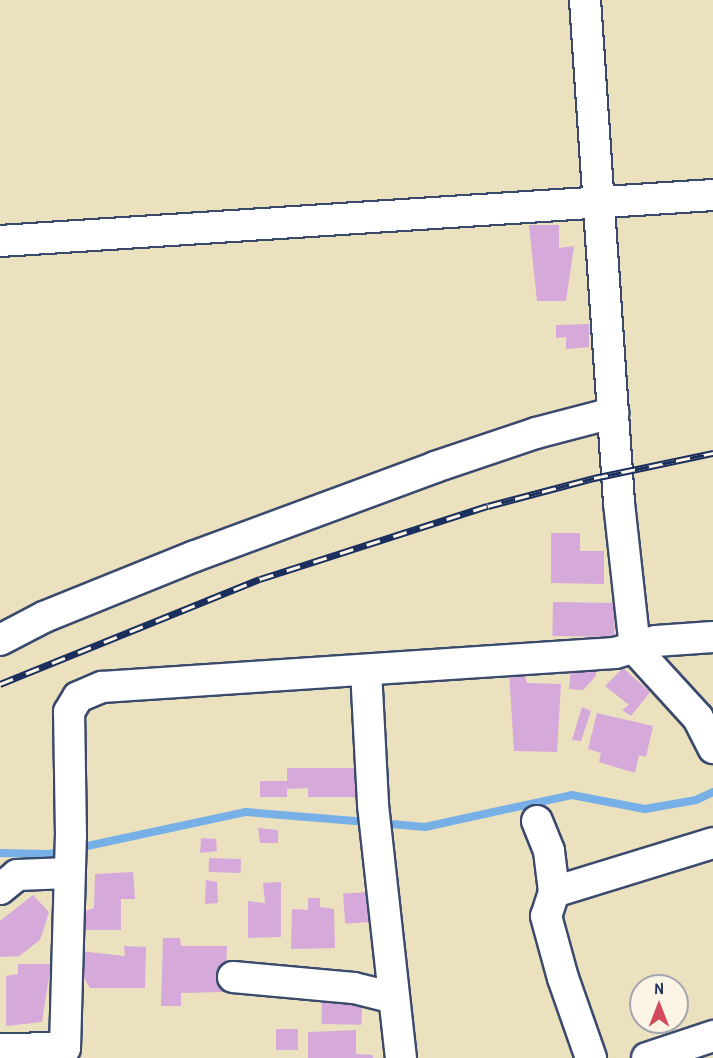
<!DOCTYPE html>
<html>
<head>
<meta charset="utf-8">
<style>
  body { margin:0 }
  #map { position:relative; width:713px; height:1058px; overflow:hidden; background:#ece1bf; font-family:"Patrick Hand",sans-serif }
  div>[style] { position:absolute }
  .stream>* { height:8px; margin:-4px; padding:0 4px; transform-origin:4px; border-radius:4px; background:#76b0e7 }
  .building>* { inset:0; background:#d6a9db; transform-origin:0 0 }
  .roads { filter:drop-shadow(2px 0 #3a4a6d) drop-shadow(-2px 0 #3a4a6d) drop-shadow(0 2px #3a4a6d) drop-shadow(0 -2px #3a4a6d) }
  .street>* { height:30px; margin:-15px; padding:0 15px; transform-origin:15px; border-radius:15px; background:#fff }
  .rail>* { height:7px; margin-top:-3.5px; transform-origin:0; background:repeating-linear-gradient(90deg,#fcf5e5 0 14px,#1b2f5e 0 28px); box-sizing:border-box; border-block:2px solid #1b2f5e }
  span { translate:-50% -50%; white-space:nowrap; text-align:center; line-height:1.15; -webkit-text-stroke:6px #fcf5e5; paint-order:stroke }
  .north { position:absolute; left:629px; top:974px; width:60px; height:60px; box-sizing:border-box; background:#fcf5e5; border:2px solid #a2a6af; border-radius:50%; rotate:0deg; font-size:16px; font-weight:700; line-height:24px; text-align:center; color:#1b2f5e }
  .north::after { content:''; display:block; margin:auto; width:21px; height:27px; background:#d1495b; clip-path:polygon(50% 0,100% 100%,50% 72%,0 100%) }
</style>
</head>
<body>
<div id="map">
  <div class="stream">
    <div style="left:380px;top:823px;width:45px;rotate:5.1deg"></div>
    <div style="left:425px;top:827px;width:150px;rotate:-12.3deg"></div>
    <div style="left:572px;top:795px;width:74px;rotate:10.9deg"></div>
    <div style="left:645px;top:809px;width:52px;rotate:-10deg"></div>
    <div style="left:696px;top:800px;width:19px;rotate:-25deg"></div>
    <div style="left:78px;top:848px;width:172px;rotate:-12.1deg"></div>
    <div style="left:246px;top:812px;width:122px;rotate:4.7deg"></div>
    <div style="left:0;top:853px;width:49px;rotate:1.2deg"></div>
    <div style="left:49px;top:854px;width:14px;rotate:-12deg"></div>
  </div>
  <div class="building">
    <div style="clip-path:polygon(529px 225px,559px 225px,559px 248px,574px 246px,566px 301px,537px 301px)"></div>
    <div style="clip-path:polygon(589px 324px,589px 347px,566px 349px,566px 337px,556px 338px,556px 325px)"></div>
    <div style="clip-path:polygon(551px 533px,580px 533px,580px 551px,604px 551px,604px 584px,551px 583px)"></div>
    <div style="left:553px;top:602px;width:62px;height:34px;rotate:1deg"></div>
    <div style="clip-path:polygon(571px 667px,596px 667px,596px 676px,583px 690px,569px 689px)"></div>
    <div style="clip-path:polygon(623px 668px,650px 692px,631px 716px,622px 710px,629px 705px,605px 686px)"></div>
    <div style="clip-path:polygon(523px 670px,527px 683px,561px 684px,557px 752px,514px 751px,509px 671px)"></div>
    <div style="clip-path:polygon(582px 707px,591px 711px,581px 741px,572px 740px)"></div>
    <div style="clip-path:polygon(597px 713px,653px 726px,646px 757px,639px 755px,635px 773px,599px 762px,601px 753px,588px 749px)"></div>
    <div style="clip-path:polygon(287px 768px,358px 768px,360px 797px,308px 797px,308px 788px,287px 789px,287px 797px,260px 797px,260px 781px,287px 781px)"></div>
    <div style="clip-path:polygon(258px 828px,278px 830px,278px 843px,260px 843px)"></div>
    <div style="clip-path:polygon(201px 838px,216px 839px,217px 851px,200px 853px)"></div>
    <div style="left:209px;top:858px;width:32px;height:14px;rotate:2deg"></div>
    <div style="clip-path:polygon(133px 872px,135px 899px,121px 899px,121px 930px,86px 930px,85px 911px,94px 908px,95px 874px)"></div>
    <div style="clip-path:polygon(206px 880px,217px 882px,218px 903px,205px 904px)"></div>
    <div style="clip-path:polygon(281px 882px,281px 937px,248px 938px,248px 901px,265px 903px,263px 883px)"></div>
    <div style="left:368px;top:892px;width:30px;height:25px;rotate:86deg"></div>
    <div style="clip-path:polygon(33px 895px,49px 912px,40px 940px,19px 956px,0 957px,0 921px)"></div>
    <div style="clip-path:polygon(308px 898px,320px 898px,320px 907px,334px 909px,335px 948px,291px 949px,292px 909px,308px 910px)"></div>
    <div style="clip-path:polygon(163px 938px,180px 938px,181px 946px,227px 946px,225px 992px,181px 993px,181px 1006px,161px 1006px)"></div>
    <div style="clip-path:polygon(124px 946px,146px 947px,145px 988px,90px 988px,79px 969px,79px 951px,125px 956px)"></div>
    <div style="clip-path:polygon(18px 964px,53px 964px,55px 973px,49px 977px,42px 1022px,6px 1026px,6px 976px,18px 974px)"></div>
    <div style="left:322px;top:997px;width:40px;height:27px;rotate:1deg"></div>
    <div style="left:276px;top:1029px;width:22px;height:21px"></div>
    <div style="clip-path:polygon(356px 1030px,356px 1054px,373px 1055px,373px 1058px,308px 1058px,308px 1032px)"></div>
  </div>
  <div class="roads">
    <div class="street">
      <div style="left:585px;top:0;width:504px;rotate:86.13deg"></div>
      <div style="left:619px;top:503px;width:147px;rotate:83.7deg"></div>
      <div style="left:635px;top:649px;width:93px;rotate:47.6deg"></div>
      <div style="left:698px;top:718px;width:34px;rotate:63deg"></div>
      <div style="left:0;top:241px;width:714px;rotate:-3.69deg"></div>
      <div style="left:0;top:640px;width:50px;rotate:-27.6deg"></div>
      <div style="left:44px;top:617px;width:163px;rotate:-22deg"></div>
      <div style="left:195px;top:556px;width:256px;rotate:-20.3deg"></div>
      <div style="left:435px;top:467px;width:107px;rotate:-18.6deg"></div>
      <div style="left:536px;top:433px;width:80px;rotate:-14.6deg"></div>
      <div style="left:366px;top:670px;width:135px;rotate:87deg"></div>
      <div style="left:373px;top:805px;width:255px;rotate:83.7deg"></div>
      <div style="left:537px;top:821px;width:32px;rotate:68deg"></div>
      <div style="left:549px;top:851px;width:41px;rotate:83deg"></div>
      <div style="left:554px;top:892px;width:25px;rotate:108deg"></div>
      <div style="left:546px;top:916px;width:64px;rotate:74.7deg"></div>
      <div style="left:563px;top:978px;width:85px;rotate:70.7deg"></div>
      <div style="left:0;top:889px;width:22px;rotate:-39deg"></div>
      <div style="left:17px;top:875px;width:52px;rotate:-2.2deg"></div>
      <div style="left:554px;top:892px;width:166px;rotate:-17.1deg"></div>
      <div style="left:233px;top:977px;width:121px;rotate:5.2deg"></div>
      <div style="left:354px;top:988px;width:41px;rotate:14deg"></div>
      <div style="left:0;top:1049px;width:65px;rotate:-0.9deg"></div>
      <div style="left:65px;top:1048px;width:212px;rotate:-88.4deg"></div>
      <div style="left:71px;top:836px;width:124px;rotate:-90.9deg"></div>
      <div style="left:69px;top:712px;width:17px;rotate:-59deg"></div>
      <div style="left:78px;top:697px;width:26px;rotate:-23deg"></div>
      <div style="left:102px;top:687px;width:514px;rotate:-3.79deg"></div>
      <div style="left:615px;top:653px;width:43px;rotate:-16.3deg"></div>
      <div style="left:656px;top:641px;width:57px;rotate:-4deg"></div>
      <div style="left:647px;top:1058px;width:70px;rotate:-18.4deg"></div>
    </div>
  </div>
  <div class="rail">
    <div style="left:0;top:684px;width:280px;rotate:-22deg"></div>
    <div style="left:260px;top:579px;width:239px;rotate:-17.8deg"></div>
    <div style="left:488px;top:506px;width:110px;rotate:-14.8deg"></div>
    <div style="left:594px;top:478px;width:122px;rotate:-11.9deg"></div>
  </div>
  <div class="north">N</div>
</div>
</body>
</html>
